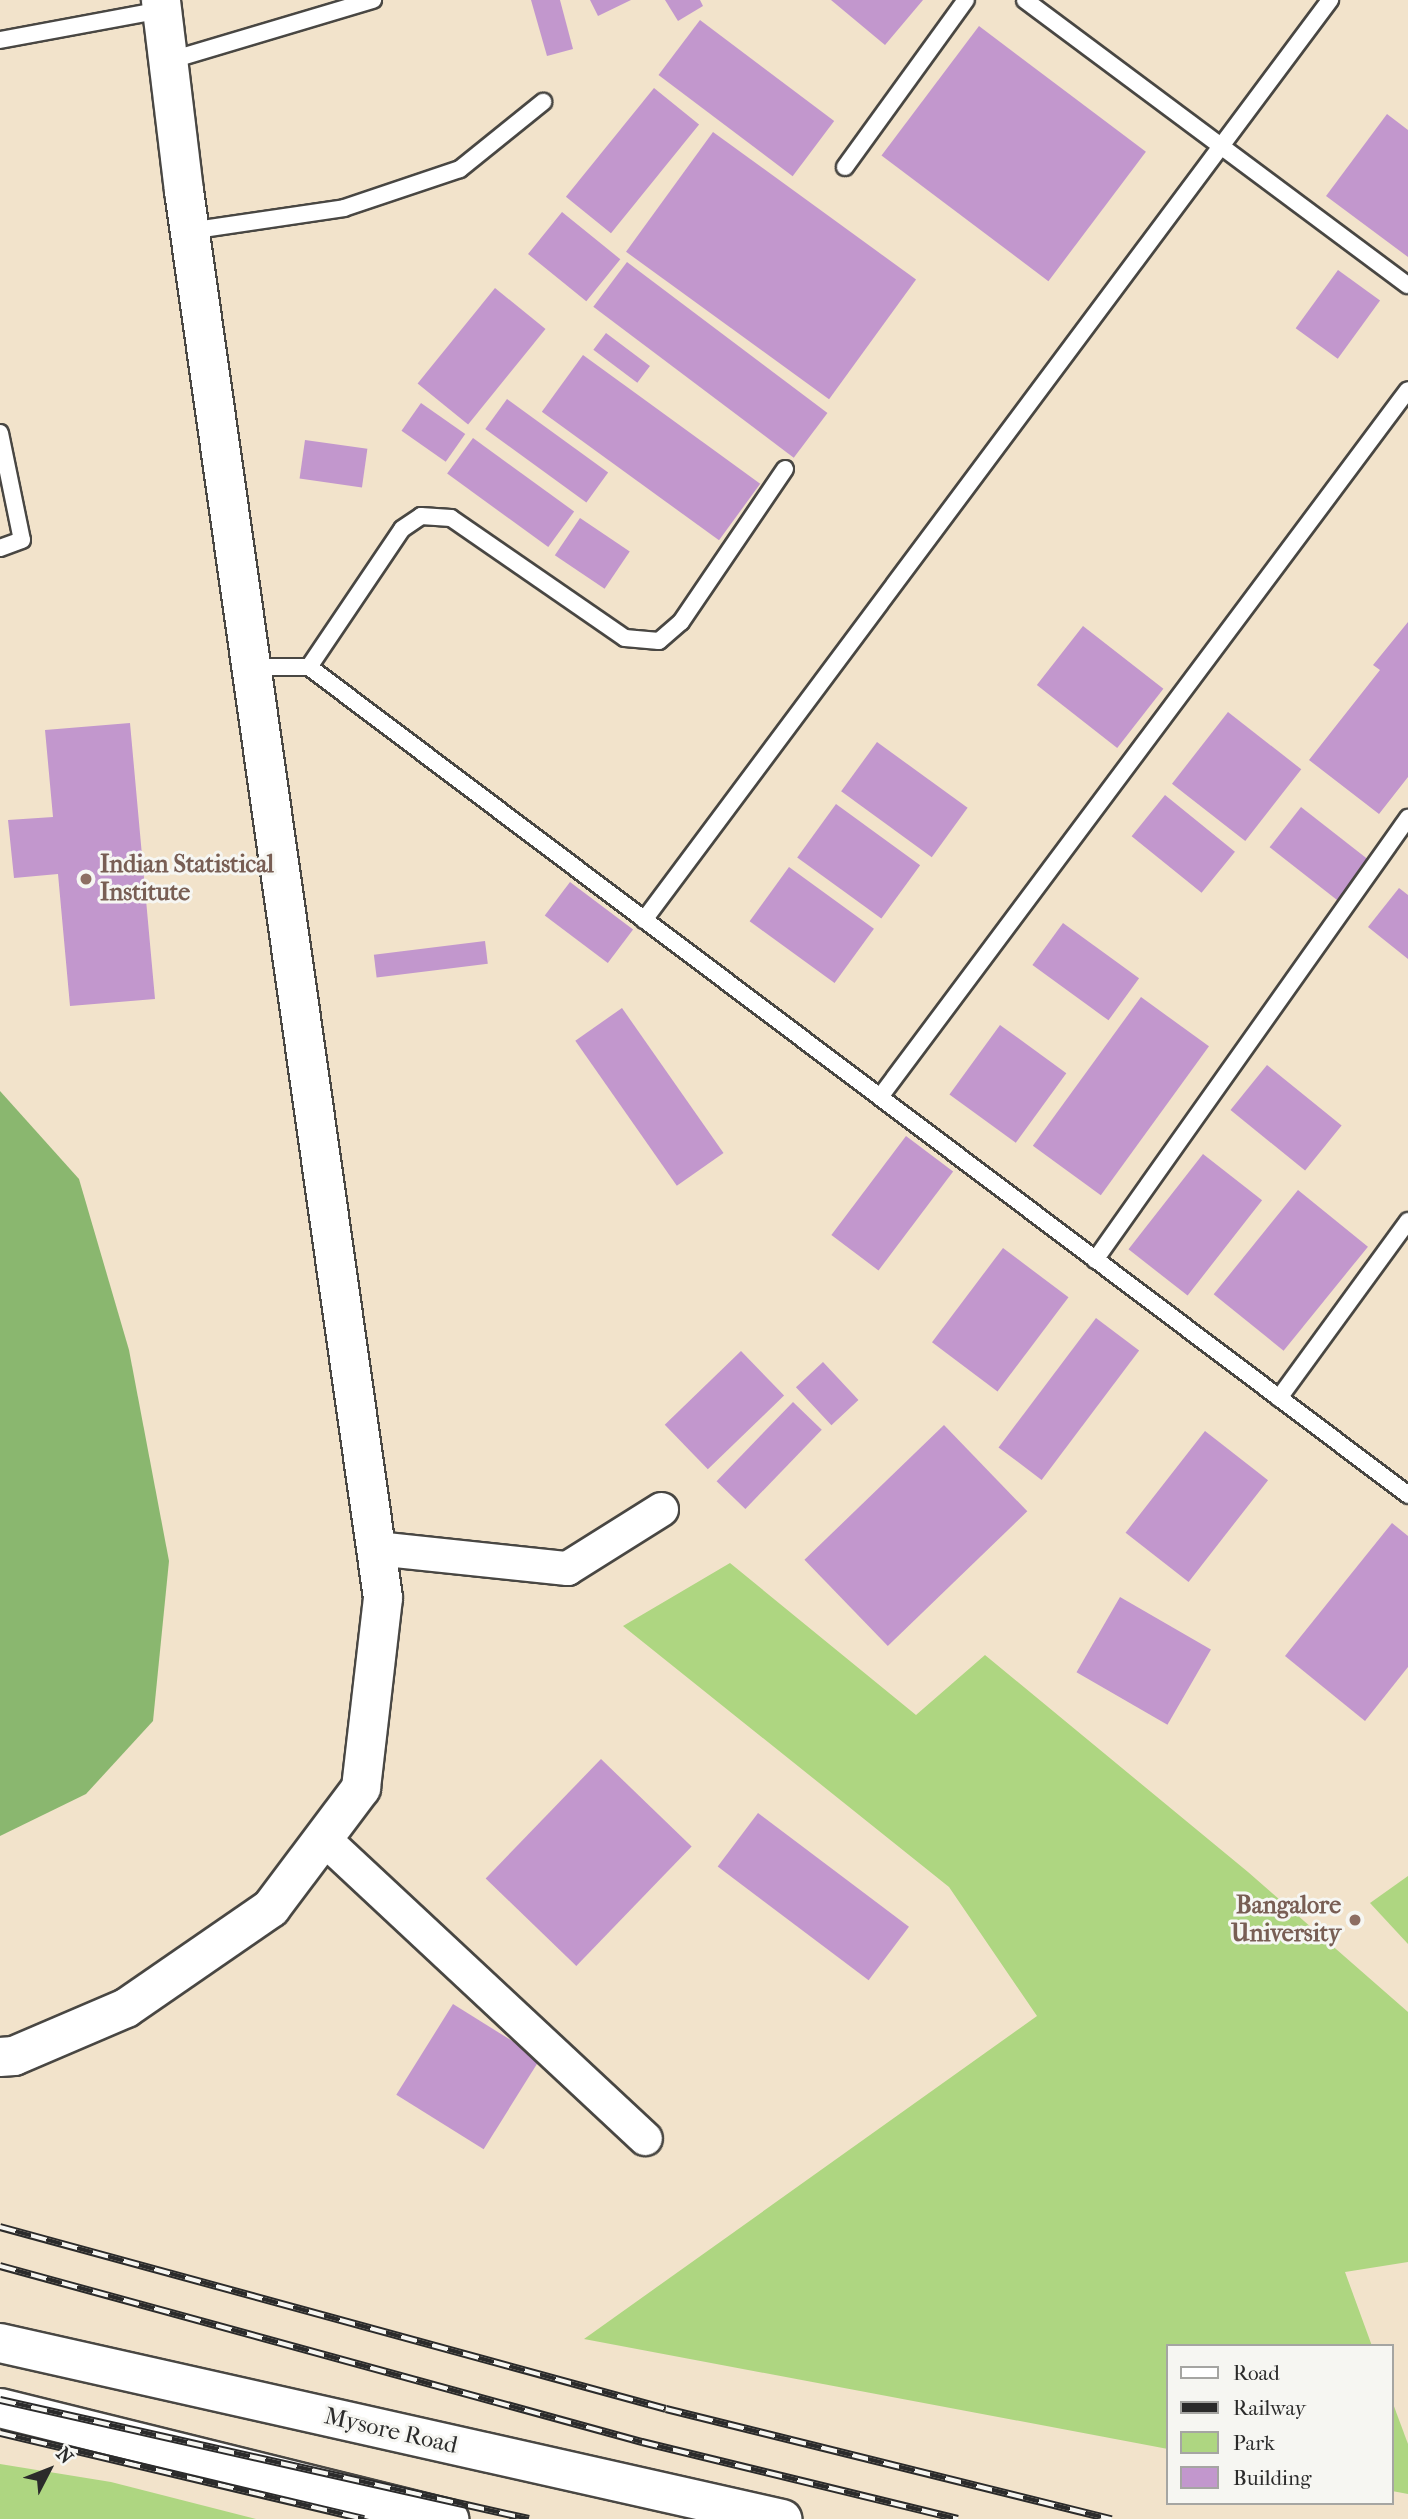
<!DOCTYPE html>
<html>
<head>
<meta charset="utf-8">
<style>
  body { margin:0 }
  #map { position:relative; width:1408px; height:2519px; overflow:hidden; background:#f2e3cb; font-family:"IM FELL French Canon",serif }
  div>[style] { position:absolute }
  .green>* { inset:0; background:#aed681 }
  .forest>* { inset:0; background:#8ab76f }
  .building>* { inset:0; background:#c297cd; transform-origin:0 0 }
  .roads { filter:drop-shadow(2px 0 #494743) drop-shadow(-2px 0 #494743) drop-shadow(0 2px #494743) drop-shadow(0 -2px #494743) }
  .lane>* { height:16px; margin:-8px; padding:0 8px; transform-origin:8px; border-radius:8px; background:#fff }
  .street>* { height:33px; margin:-16.5px; padding:0 16.5px; transform-origin:16.5px; border-radius:16.5px; background:#fff }
  .secondary>* { height:38px; margin:-19px; padding:0 19px; transform-origin:19px; border-radius:19px; background:#fff }
  .highway>* { height:38px; margin:-19px; padding:0 19px; transform-origin:19px; border-radius:19px; background:#fff }
  .rail>* { height:8px; margin-top:-4px; transform-origin:0; background:repeating-linear-gradient(90deg,#f6f6f2 0 16px,#2b2b2b 0 32px); box-sizing:border-box; border-block:2px solid #2b2b2b }
  .dots>* { width:19px; height:19px; translate:-50% -50%; box-sizing:border-box; border:4px solid #f6f6f2; border-radius:50% }
  span { translate:-50% -50%; white-space:nowrap; text-align:center; line-height:1.15; -webkit-text-stroke:6px #f6f6f2; paint-order:stroke }
  .education-label { font-size:24px; color:#785e54; font-weight:700 }
  .left { translate:0 -50%; text-align:left }
  .right { translate:-100% -50%; text-align:right }
  .street-label { font-size:24px; color:#2b2b2b }
  .legend { position:absolute; left:1166px; top:2344px; width:228px; height:161px; box-sizing:border-box; background:#f6f6f2; border:2px solid #a5a5a2; margin:0; padding:9px 12px; list-style:none; font-size:21px; color:#2b2b2b }
  .legend li { display:flex; align-items:center; gap:14px; height:35px }
  .legend b { width:35px; border:2px solid #a5a5a2 }
  .north { position:absolute; left:14px; top:2435px; width:70px; height:70px; -webkit-text-stroke:5px #f6f6f2; paint-order:stroke; rotate:48deg; font-size:19px; font-weight:700; line-height:28px; text-align:center; color:#2b2b2b }
  .north::after { content:''; display:block; margin:auto; width:24px; height:32px; background:#2b2b2b; clip-path:polygon(50% 0,100% 100%,50% 72%,0 100%) }
</style>
</head>
<body>
<div id="map">
  <div class="green">
    <div style="clip-path:polygon(730px 1563px,916px 1715px,985px 1655px,1248px 1872px,1408px 2012px,1408px 2262px,1345px 2272px,1372px 2346px,1168px 2346px,1168px 2449px,584px 2339px,1037px 2016px,949px 1887px,623px 1626px)"></div>
    <div style="clip-path:polygon(1408px 1876px,1408px 1944px,1370px 1903px)"></div>
    <div style="clip-path:polygon(1392px 2401px,1408px 2444px,1408px 2494px,1392px 2491px)"></div>
    <div style="clip-path:polygon(0 2464px,111px 2482px,256px 2519px,0 2519px)"></div>
  </div>
  <div class="forest">
    <div style="clip-path:polygon(0 1091px,79px 1179px,129px 1350px,169px 1561px,153px 1721px,86px 1794px,0 1836px)"></div>
  </div>
  <div class="building">
    <div style="clip-path:polygon(531px 0,560px 0,573px 49px,547px 56px)"></div>
    <div style="clip-path:polygon(590px 0,631px 0,598px 16px)"></div>
    <div style="clip-path:polygon(665px 0,700px 0,703px 6px,678px 21px)"></div>
    <div style="clip-path:polygon(831px 0,923px 0,885px 45px)"></div>
    <div style="left:700px;top:20px;width:168px;height:69px;rotate:37deg"></div>
    <div style="left:979px;top:26px;width:209px;height:162px;rotate:37deg"></div>
    <div style="left:654px;top:88px;width:58px;height:140px;rotate:39deg"></div>
    <div style="clip-path:polygon(1387px 114px,1408px 130px,1408px 257px,1326px 196px)"></div>
    <div style="left:713px;top:132px;width:251px;height:148px;rotate:36deg"></div>
    <div style="left:562px;top:212px;width:75px;height:54px;rotate:39deg"></div>
    <div style="left:627px;top:262px;width:251px;height:56px;rotate:37deg"></div>
    <div style="left:1338px;top:270px;width:52px;height:72px;rotate:36deg"></div>
    <div style="left:495px;top:288px;width:65px;height:123px;rotate:39deg"></div>
    <div style="left:606px;top:333px;width:55px;height:21px;rotate:37deg"></div>
    <div style="left:583px;top:355px;width:219px;height:70px;rotate:36deg"></div>
    <div style="left:507px;top:399px;width:125px;height:37px;rotate:36deg"></div>
    <div style="left:421px;top:403px;width:54px;height:34px;rotate:35deg"></div>
    <div style="left:473px;top:438px;width:125px;height:44px;rotate:36deg"></div>
    <div style="left:305px;top:440px;width:63px;height:39px;rotate:8deg"></div>
    <div style="left:580px;top:518px;width:60px;height:45px;rotate:34deg"></div>
    <div style="clip-path:polygon(1408px 622px,1408px 777px,1379px 814px,1309px 760px,1380px 670px,1373px 665px)"></div>
    <div style="left:1083px;top:626px;width:102px;height:75px;rotate:38deg"></div>
    <div style="left:1228px;top:712px;width:93px;height:91px;rotate:38deg"></div>
    <div style="clip-path:polygon(130px 723px,155px 999px,70px 1006px,58px 874px,14px 878px,8px 820px,53px 817px,45px 730px)"></div>
    <div style="left:877px;top:742px;width:112px;height:61px;rotate:36deg"></div>
    <div style="left:1165px;top:795px;width:90px;height:53px;rotate:39deg"></div>
    <div style="left:836px;top:804px;width:104px;height:66px;rotate:36deg"></div>
    <div style="left:1301px;top:807px;width:86px;height:51px;rotate:38deg"></div>
    <div style="left:789px;top:867px;width:105px;height:67px;rotate:36deg"></div>
    <div style="left:570px;top:882px;width:79px;height:42px;rotate:37deg"></div>
    <div style="clip-path:polygon(1399px 888px,1408px 895px,1408px 959px,1368px 927px)"></div>
    <div style="left:1063px;top:923px;width:94px;height:52px;rotate:36deg"></div>
    <div style="left:485px;top:941px;width:23px;height:112px;rotate:83deg"></div>
    <div style="left:1141px;top:997px;width:84px;height:184px;rotate:36deg"></div>
    <div style="left:622px;top:1008px;width:177px;height:57px;rotate:55deg"></div>
    <div style="left:1000px;top:1025px;width:82px;height:86px;rotate:36deg"></div>
    <div style="left:1267px;top:1065px;width:96px;height:58px;rotate:39deg"></div>
    <div style="left:906px;top:1136px;width:59px;height:124px;rotate:37deg"></div>
    <div style="left:1203px;top:1154px;width:75px;height:121px;rotate:38deg"></div>
    <div style="left:1298px;top:1190px;width:90px;height:134px;rotate:39deg"></div>
    <div style="left:1003px;top:1248px;width:82px;height:118px;rotate:37deg"></div>
    <div style="left:1096px;top:1318px;width:54px;height:162px;rotate:37deg"></div>
    <div style="left:741px;top:1351px;width:62px;height:106px;rotate:46deg"></div>
    <div style="left:823px;top:1362px;width:52px;height:37px;rotate:47deg"></div>
    <div style="left:793px;top:1402px;width:40px;height:110px;rotate:44deg"></div>
    <div style="left:944px;top:1425px;width:120px;height:194px;rotate:46deg"></div>
    <div style="left:1205px;top:1431px;width:80px;height:129px;rotate:38deg"></div>
    <div style="clip-path:polygon(1392px 1523px,1408px 1536px,1408px 1667px,1365px 1721px,1285px 1656px)"></div>
    <div style="left:1120px;top:1597px;width:105px;height:87px;rotate:30deg"></div>
    <div style="left:601px;top:1759px;width:126px;height:166px;rotate:44deg"></div>
    <div style="left:758px;top:1813px;width:189px;height:67px;rotate:37deg"></div>
    <div style="left:453px;top:2004px;width:103px;height:107px;rotate:32deg"></div>
  </div>
  <div class="roads">
    <div class="lane">
      <div style="left:1025px;top:0;width:477px;rotate:36.7deg"></div>
      <div style="left:0;top:40px;width:165px;rotate:-10.5deg"></div>
      <div style="left:168px;top:61px;width:214px;rotate:-16.6deg"></div>
      <div style="left:845px;top:167px;width:206px;rotate:-54.1deg"></div>
      <div style="left:189px;top:231px;width:157px;rotate:-8.4deg"></div>
      <div style="left:344px;top:208px;width:122px;rotate:-18.6deg"></div>
      <div style="left:460px;top:169px;width:107px;rotate:-38.9deg"></div>
      <div style="left:0;top:433px;width:109px;rotate:78.4deg"></div>
      <div style="left:22px;top:540px;width:23px;rotate:160deg"></div>
      <div style="left:251px;top:667px;width:58px"></div>
      <div style="left:309px;top:667px;width:1376px;rotate:36.99deg"></div>
      <div style="left:309px;top:667px;width:166px;rotate:-56deg"></div>
      <div style="left:402px;top:529px;width:23px;rotate:-34deg"></div>
      <div style="left:421px;top:516px;width:30px;rotate:4deg"></div>
      <div style="left:451px;top:518px;width:211px;rotate:34.6deg"></div>
      <div style="left:625px;top:638px;width:34px;rotate:5deg"></div>
      <div style="left:659px;top:641px;width:29px;rotate:-41deg"></div>
      <div style="left:681px;top:622px;width:185px;rotate:-55.8deg"></div>
      <div style="left:644px;top:920px;width:1148px;rotate:-53.29deg"></div>
      <div style="left:880px;top:1097px;width:882px;rotate:-53.25deg"></div>
      <div style="left:1095px;top:1260px;width:542px;rotate:-54.7deg"></div>
      <div style="left:1279px;top:1398px;width:219px;rotate:-53.9deg"></div>
    </div>
    <div class="street">
      <div style="left:376px;top:1548px;width:192px;rotate:6deg"></div>
      <div style="left:567px;top:1568px;width:111px;rotate:-32.1deg"></div>
      <div style="left:323px;top:1838px;width:440px;rotate:43deg"></div>
    </div>
    <div class="secondary">
      <div style="left:0;top:2057px;width:14px;rotate:-4deg"></div>
      <div style="left:14px;top:2056px;width:122px;rotate:-23.2deg"></div>
      <div style="left:126px;top:2008px;width:176px;rotate:-34.6deg"></div>
      <div style="left:271px;top:1908px;width:150px;rotate:-53.1deg"></div>
      <div style="left:361px;top:1788px;width:191px;rotate:-83.4deg"></div>
      <div style="left:383px;top:1598px;width:1421px;rotate:-98.05deg"></div>
      <div style="left:184px;top:191px;width:192px;rotate:-96.9deg"></div>
    </div>
    <div class="highway">
      <div style="left:0;top:2343px;width:802px;rotate:12.68deg"></div>
      <div style="left:0;top:2408px;width:463px;rotate:13.9deg"></div>
    </div>
  </div>
  <div class="rail">
    <div style="left:0;top:2227px;width:690px;rotate:15.28deg"></div>
    <div style="left:666px;top:2409px;width:459px;rotate:13.9deg"></div>
    <div style="left:0;top:2266px;width:666px;rotate:15.33deg"></div>
    <div style="left:642px;top:2442px;width:325px;rotate:13.7deg"></div>
    <div style="left:0;top:2400px;width:542px;rotate:12.68deg"></div>
    <div style="left:0;top:2433px;width:374px;rotate:13.3deg"></div>
  </div>
  <div class="dots">
    <div style="left:86px;top:879px;background:#8d6e63"></div>
    <div style="left:1355px;top:1920px;background:#8d6e63"></div>
  </div>
  <div class="education-label">
    <span class="left" style="left:100px;top:879px">Indian Statistical<br>Institute</span>
    <span class="right" style="left:1341px;top:1920px">Bangalore<br>University</span>
  </div>
  <div class="street-label">
    <span style="left:391px;top:2431px;rotate:13deg">Mysore Road</span>
  </div>
  <ul class="legend">
  <li><b style="height:9px;background:#fff"></b>Road</li>
  <li><b style="height:9px;background:#2b2b2b"></b>Railway</li>
  <li><b style="height:19px;background:#aed681"></b>Park</li>
  <li><b style="height:19px;background:#c297cd"></b>Building</li>
  </ul>
  <div class="north">N</div>
</div>
</body>
</html>
